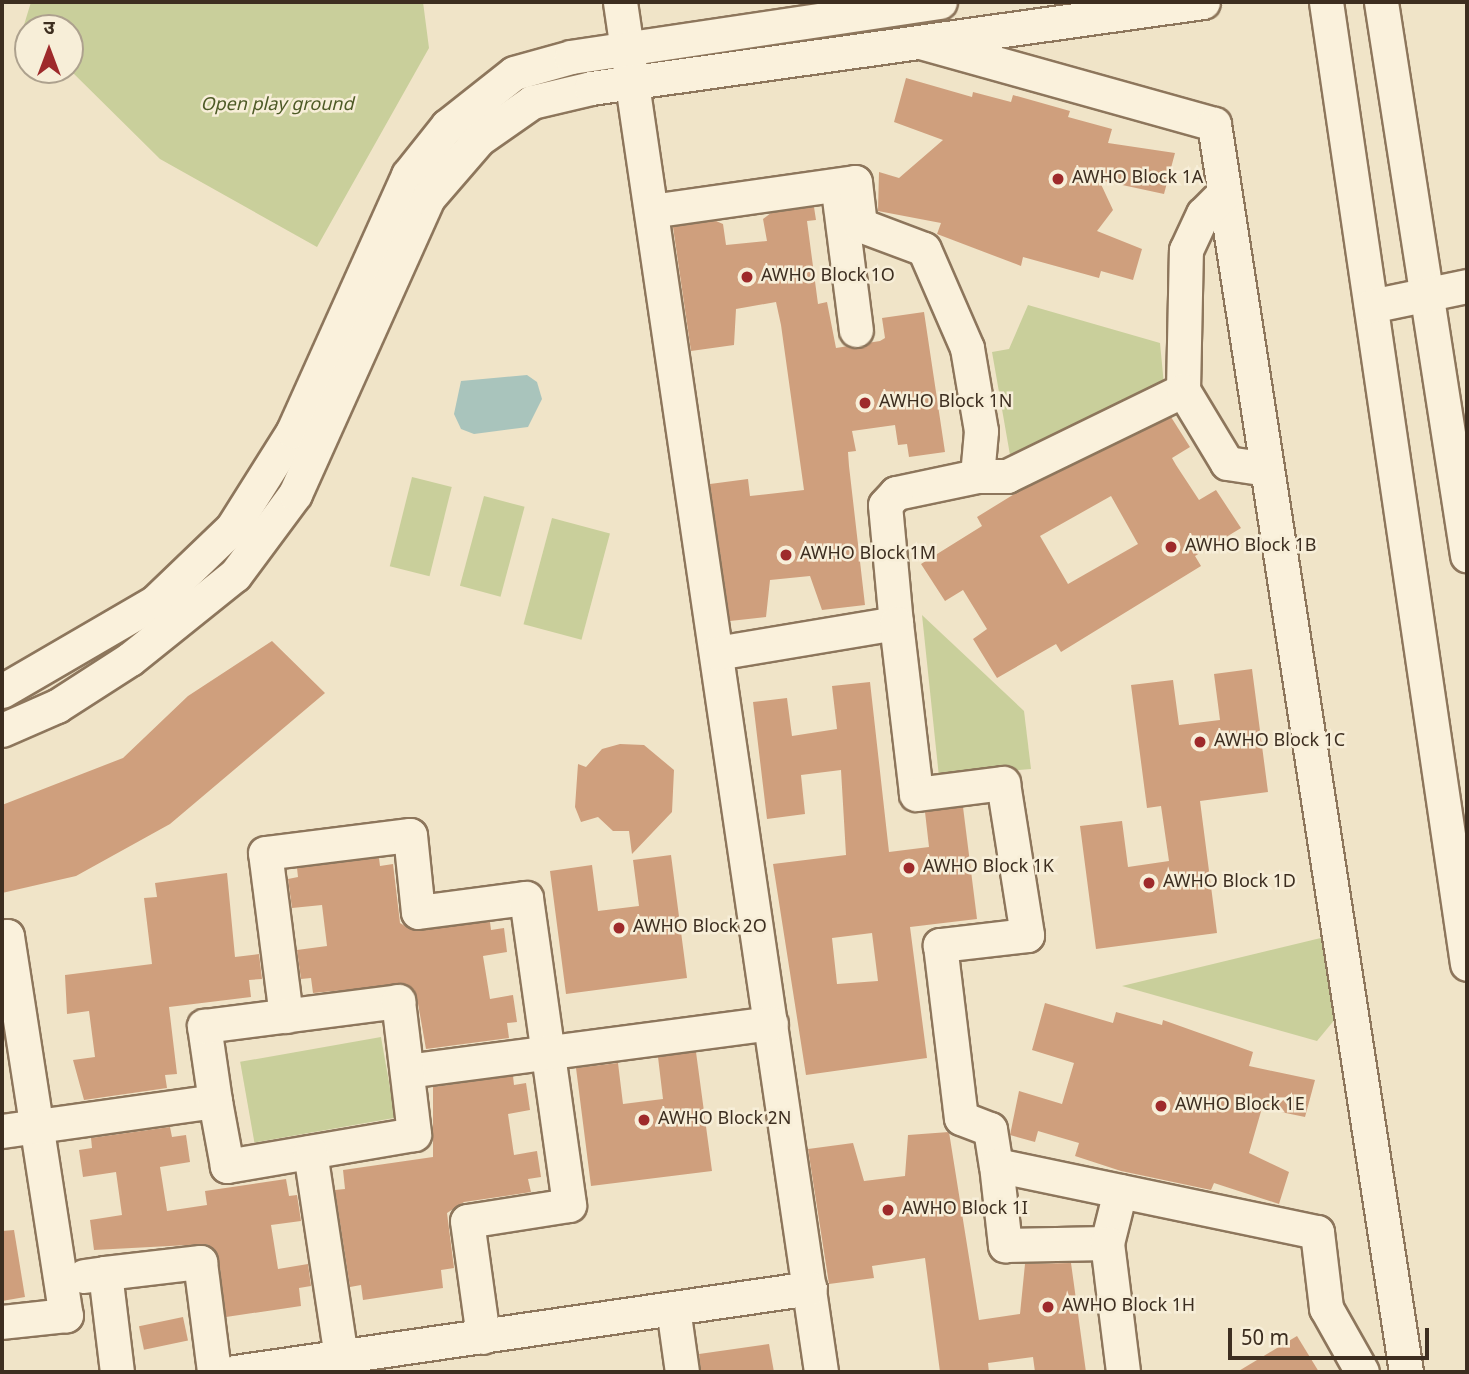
<!DOCTYPE html>
<html>
<head>
<meta charset="utf-8">
<style>
  body { margin:0 }
  #map { position:relative; width:1469px; height:1374px; overflow:hidden; background:#f0e4c8; font-family:Georgia,"Noto Sans Devanagari",serif }
  div>[style] { position:absolute }
  .green>* { inset:0; background:#c9cf9b; transform-origin:0 0 }
  .water>* { inset:0; background:#a9c4bc }
  .building>* { inset:0; background:#cf9f7d; transform-origin:0 0 }
  .roads { filter:drop-shadow(2px 0 #8d765c) drop-shadow(-2px 0 #8d765c) drop-shadow(0 2px #8d765c) drop-shadow(0 -2px #8d765c) }
  .minor>* { height:33px; margin:-16.5px; padding:0 16.5px; transform-origin:16.5px; border-radius:16.5px; background:#faf1dc }
  .dots>* { width:19px; height:19px; translate:-50% -50%; box-sizing:border-box; border:4px solid #f7eed8; border-radius:50% }
  span { translate:-50% -50%; white-space:nowrap; text-align:center; line-height:1.15; -webkit-text-stroke:5px #f7eed8; paint-order:stroke }
  .park-label { font-size:18px; color:#4d5a26; font-style:italic }
  .poi-label { font-size:18px; color:#3d2e20 }
  .left { translate:0 -50%; text-align:left }
  .frame { position:absolute; inset:0; border:4px solid #3d2e20; pointer-events:none }
  .north { position:absolute; left:14px; top:14px; width:70px; height:70px; box-sizing:border-box; background:#f7eed8; border:2px solid #ada18e; border-radius:50%; rotate:0deg; font-size:19px; font-weight:700; line-height:28px; text-align:center; color:#3d2e20 }
  .north::after { content:''; display:block; margin:auto; width:24px; height:32px; background:#9e2a2b; clip-path:polygon(50% 0,100% 100%,50% 72%,0 100%) }
  .scale { position:absolute; left:1228px; top:1328px; width:201px; height:32px; box-sizing:border-box; border:4px solid #3d2e20; border-top:0; padding-left:9px; font-size:21px; line-height:24px; white-space:nowrap; color:#3d2e20; -webkit-text-stroke:5px #f7eed8; paint-order:stroke }
</style>
</head>
<body>
<div id="map">
  <div class="green">
    <div style="clip-path:polygon(31px 2px,423px 2px,429px 48px,317px 247px,160px 159px,70px 70px,70px 28px,24px 25px)"></div>
    <div style="clip-path:polygon(1028px 305px,1160px 343px,1164px 385px,1010px 455px,992px 352px,1009px 349px)"></div>
    <div style="left:412px;top:477px;width:41px;height:92px;rotate:14deg"></div>
    <div style="left:484px;top:496px;width:42px;height:93px;rotate:15deg"></div>
    <div style="left:552px;top:518px;width:60px;height:110px;rotate:15deg"></div>
    <div style="clip-path:polygon(922px 615px,1024px 711px,1031px 769px,939px 777px)"></div>
    <div style="clip-path:polygon(1325px 937px,1336px 1018px,1317px 1041px,1122px 986px)"></div>
    <div style="left:381px;top:1037px;width:82px;height:143px;rotate:80deg"></div>
  </div>
  <div class="water">
    <div style="clip-path:polygon(527px 375px,537px 382px,542px 399px,528px 427px,474px 434px,461px 429px,454px 414px,461px 381px)"></div>
  </div>
  <div class="building">
    <div style="clip-path:polygon(906px 78px,972px 97px,973px 92px,1011px 102px,1013px 95px,1070px 111px,1068px 117px,1112px 129px,1108px 143px,1175px 153px,1164px 194px,1099px 180px,1113px 210px,1097px 231px,1142px 249px,1133px 280px,1101px 271px,1099px 278px,1023px 257px,1021px 266px,937px 234px,941px 223px,878px 211px,879px 172px,899px 178px,943px 140px,894px 122px)"></div>
    <div style="clip-path:polygon(814px 207px,816px 220px,807px 221px,818px 304px,827px 302px,836px 348px,880px 341px,885px 338px,882px 318px,924px 312px,945px 452px,909px 457px,907px 444px,898px 445px,895px 425px,852px 431px,856px 451px,848px 452px,849px 466px,865px 605px,822px 610px,810px 576px,770px 580px,766px 617px,730px 621px,710px 484px,748px 479px,750px 496px,804px 490px,781px 325px,776px 302px,736px 309px,734px 345px,691px 351px,673px 227px,716px 221px,723px 224px,726px 245px,767px 241px,763px 219px,771px 213px)"></div>
    <div style="clip-path:polygon(evenodd,1171px 417px,1190px 447px,1172px 458px,1176px 465px,1199px 500px,1216px 490px,1241px 528px,1195px 556px,1201px 566px,1061px 652px,1056px 644px,997px 678px,973px 639px,987px 629px,963px 590px,945px 601px,921px 564px,982px 526px,977px 517px,1016px 493px,1171px 417px,1111px 496px,1138px 544px,1068px 584px,1040px 536px,1111px 496px)"></div>
    <div style="clip-path:polygon(272px 641px,325px 693px,170px 824px,76px 876px,2px 893px,2px 805px,123px 758px,188px 696px)"></div>
    <div style="clip-path:polygon(1252px 669px,1268px 792px,1200px 801px,1217px 933px,1096px 949px,1080px 826px,1122px 821px,1128px 867px,1169px 861px,1161px 806px,1147px 808px,1131px 685px,1173px 680px,1179px 725px,1220px 720px,1214px 674px)"></div>
    <div style="clip-path:polygon(evenodd,870px 682px,889px 852px,929px 847px,925px 812px,963px 807px,977px 919px,910px 927px,927px 1058px,806px 1075px,773px 864px,846px 855px,841px 770px,801px 775px,805px 814px,767px 819px,753px 702px,787px 698px,792px 736px,837px 729px,832px 686px,870px 682px,872px 933px,878px 981px,837px 984px,832px 938px,872px 933px)"></div>
    <div style="clip-path:polygon(620px 744px,644px 745px,674px 770px,672px 812px,632px 854px,629px 831px,613px 831px,598px 817px,581px 822px,575px 807px,578px 764px,586px 767px,602px 749px)"></div>
    <div style="clip-path:polygon(671px 855px,687px 978px,566px 994px,550px 871px,592px 865px,598px 911px,639px 906px,633px 860px)"></div>
    <div style="clip-path:polygon(379px 858px,380px 866px,393px 864px,400px 923px,410px 929px,490px 922px,491px 930px,504px 928px,507px 952px,483px 956px,490px 999px,513px 995px,517px 1022px,507px 1023px,509px 1038px,426px 1049px,417px 998px,406px 984px,313px 993px,311px 978px,301px 979px,297px 950px,327px 946px,322px 905px,292px 908px,288px 879px,298px 877px,297px 868px)"></div>
    <div style="clip-path:polygon(227px 873px,235px 957px,259px 954px,262px 979px,249px 980px,251px 997px,169px 1007px,177px 1074px,165px 1075px,167px 1088px,84px 1100px,73px 1060px,95px 1057px,89px 1011px,67px 1014px,65px 975px,152px 964px,144px 898px,157px 897px,155px 883px)"></div>
    <div style="clip-path:polygon(1045px 1003px,1113px 1023px,1116px 1012px,1162px 1025px,1163px 1020px,1253px 1052px,1249px 1066px,1315px 1080px,1305px 1117px,1262px 1108px,1249px 1153px,1289px 1172px,1279px 1204px,1214px 1183px,1211px 1190px,1121px 1171px,1075px 1156px,1079px 1143px,1038px 1131px,1035px 1142px,1010px 1135px,1019px 1091px,1062px 1104px,1074px 1063px,1032px 1050px)"></div>
    <div style="clip-path:polygon(696px 1052px,712px 1171px,591px 1186px,576px 1068px,618px 1063px,623px 1104px,663px 1099px,658px 1057px)"></div>
    <div style="clip-path:polygon(513px 1076px,514px 1085px,526px 1083px,530px 1110px,508px 1114px,514px 1155px,537px 1151px,541px 1177px,528px 1179px,531px 1192px,464px 1202px,447px 1213px,454px 1268px,441px 1270px,443px 1288px,363px 1300px,361px 1285px,350px 1287px,335px 1190px,345px 1189px,343px 1170px,433px 1157px,433px 1087px)"></div>
    <div style="clip-path:polygon(170px 1127px,172px 1137px,186px 1135px,190px 1162px,160px 1167px,167px 1211px,207px 1205px,205px 1191px,286px 1179px,289px 1196px,297px 1195px,301px 1221px,271px 1225px,278px 1269px,308px 1264px,311px 1286px,299px 1288px,301px 1306px,226px 1317px,219px 1260px,207px 1244px,94px 1250px,90px 1220px,122px 1215px,116px 1172px,83px 1177px,79px 1150px,92px 1148px,91px 1138px)"></div>
    <div style="clip-path:polygon(949px 1132px,979px 1320px,1020px 1314px,1025px 1264px,1071px 1263px,1086px 1372px,1035px 1372px,1033px 1357px,988px 1363px,989px 1372px,940px 1372px,925px 1258px,872px 1266px,874px 1278px,829px 1284px,808px 1149px,853px 1143px,864px 1181px,905px 1176px,908px 1135px)"></div>
    <div style="clip-path:polygon(14px 1230px,25px 1297px,2px 1301px,2px 1231px)"></div>
    <div style="left:183px;top:1317px;width:24px;height:45px;rotate:78deg"></div>
    <div style="clip-path:polygon(1297px 1336px,1319px 1372px,1237px 1372px)"></div>
    <div style="clip-path:polygon(769px 1344px,774px 1372px,701px 1372px,699px 1354px)"></div>
  </div>
  <div class="roads">
    <div class="minor">
      <div style="left:620px;top:2px;width:1385px;rotate:81.65deg"></div>
      <div style="left:1326px;top:2px;width:972px;rotate:81.66deg"></div>
      <div style="left:1381px;top:2px;width:560px;rotate:81.16deg"></div>
      <div style="left:924px;top:43px;width:301px;rotate:15.6deg"></div>
      <div style="left:1214px;top:124px;width:1263px;rotate:81.25deg"></div>
      <div style="left:839px;top:198px;width:133px;rotate:82.7deg"></div>
      <div style="left:651px;top:211px;width:206px;rotate:-8.1deg"></div>
      <div style="left:855px;top:182px;width:43px;rotate:83.4deg"></div>
      <div style="left:860px;top:225px;width:68px;rotate:20.6deg"></div>
      <div style="left:924px;top:249px;width:108px;rotate:66.5deg"></div>
      <div style="left:967px;top:348px;width:84px;rotate:80.4deg"></div>
      <div style="left:981px;top:431px;width:45px;rotate:95.1deg"></div>
      <div style="left:977px;top:476px;width:83px;rotate:168.1deg"></div>
      <div style="left:896px;top:493px;width:16px;rotate:133deg"></div>
      <div style="left:885px;top:505px;width:119px;rotate:84.7deg"></div>
      <div style="left:896px;top:623px;width:182px;rotate:170.5deg"></div>
      <div style="left:1371px;top:306px;width:98px;rotate:-11.8deg"></div>
      <div style="left:1183px;top:390px;width:140px;rotate:-88.8deg"></div>
      <div style="left:1186px;top:250px;width:40px;rotate:-65deg"></div>
      <div style="left:1203px;top:214px;width:30px;rotate:-45deg"></div>
      <div style="left:977px;top:476px;width:30px"></div>
      <div style="left:1007px;top:476px;width:196px;rotate:-26deg"></div>
      <div style="left:1183px;top:390px;width:85px;rotate:58.9deg"></div>
      <div style="left:1227px;top:463px;width:40px;rotate:8.5deg"></div>
      <div style="left:896px;top:623px;width:172px;rotate:83.3deg"></div>
      <div style="left:916px;top:794px;width:88px;rotate:-7.2deg"></div>
      <div style="left:1003px;top:783px;width:154px;rotate:81deg"></div>
      <div style="left:1027px;top:935px;width:88px;rotate:173.4deg"></div>
      <div style="left:940px;top:945px;width:174px;rotate:83.1deg"></div>
      <div style="left:961px;top:1118px;width:31px;rotate:21deg"></div>
      <div style="left:990px;top:1129px;width:36px;rotate:81deg"></div>
      <div style="left:996px;top:1165px;width:328px;rotate:11.8deg"></div>
      <div style="left:1317px;top:1232px;width:77px;rotate:83.2deg"></div>
      <div style="left:1326px;top:1308px;width:73px;rotate:60.6deg"></div>
      <div style="left:2px;top:691px;width:177px;rotate:-30.2deg"></div>
      <div style="left:155px;top:602px;width:107px;rotate:-43.9deg"></div>
      <div style="left:232px;top:528px;width:115px;rotate:-57.8deg"></div>
      <div style="left:293px;top:431px;width:281px;rotate:-65.8deg"></div>
      <div style="left:408px;top:175px;width:63px;rotate:-51.5deg"></div>
      <div style="left:447px;top:126px;width:85px;rotate:-38.3deg"></div>
      <div style="left:514px;top:73px;width:59px;rotate:-15.7deg"></div>
      <div style="left:571px;top:57px;width:373px;rotate:-8.5deg"></div>
      <div style="left:2px;top:730px;width:60px;rotate:-23.6deg"></div>
      <div style="left:57px;top:706px;width:87px;rotate:-32.8deg"></div>
      <div style="left:130px;top:659px;width:134px;rotate:-38.7deg"></div>
      <div style="left:235px;top:575px;width:101px;rotate:-53.5deg"></div>
      <div style="left:295px;top:494px;width:325px;rotate:-65.8deg"></div>
      <div style="left:428px;top:198px;width:78px;rotate:-49.2deg"></div>
      <div style="left:479px;top:139px;width:65px;rotate:-34.9deg"></div>
      <div style="left:532px;top:102px;width:61px;rotate:-13.3deg"></div>
      <div style="left:591px;top:88px;width:618px;rotate:-8deg"></div>
      <div style="left:2px;top:937px;width:5px;rotate:-11deg"></div>
      <div style="left:7px;top:936px;width:384px;rotate:81.2deg"></div>
      <div style="left:66px;top:1315px;width:64px;rotate:173.8deg"></div>
      <div style="left:286px;top:1016px;width:164px;rotate:-97.3deg"></div>
      <div style="left:265px;top:853px;width:146px;rotate:-7.1deg"></div>
      <div style="left:410px;top:835px;width:77px;rotate:84.1deg"></div>
      <div style="left:418px;top:912px;width:109px;rotate:-7.4deg"></div>
      <div style="left:526px;top:898px;width:310px;rotate:82deg"></div>
      <div style="left:569px;top:1205px;width:103px;rotate:171.1deg"></div>
      <div style="left:467px;top:1221px;width:117px;rotate:82.1deg"></div>
      <div style="left:407px;top:1071px;width:367px;rotate:-7.5deg"></div>
      <div style="left:2px;top:1131px;width:215px;rotate:-8deg"></div>
      <div style="left:215px;top:1101px;width:76px;rotate:-98.3deg"></div>
      <div style="left:204px;top:1026px;width:196px;rotate:-7.3deg"></div>
      <div style="left:398px;top:1001px;width:134px;rotate:83.1deg"></div>
      <div style="left:414px;top:1134px;width:190px;rotate:170.3deg"></div>
      <div style="left:227px;top:1166px;width:66px;rotate:-100.5deg"></div>
      <div style="left:310px;top:1152px;width:207px;rotate:81.4deg"></div>
      <div style="left:996px;top:1165px;width:81px;rotate:83.6deg"></div>
      <div style="left:1005px;top:1245px;width:102px;rotate:-1.1deg"></div>
      <div style="left:1120px;top:1191px;width:54px;rotate:104deg"></div>
      <div style="left:1107px;top:1243px;width:130px;rotate:82.9deg"></div>
      <div style="left:105px;top:1273px;width:96px;rotate:-6.6deg"></div>
      <div style="left:200px;top:1262px;width:111px;rotate:82.7deg"></div>
      <div style="left:84px;top:1276px;width:21px;rotate:-8deg"></div>
      <div style="left:105px;top:1273px;width:100px;rotate:83.1deg"></div>
      <div style="left:673px;top:1308px;width:65px;rotate:82deg"></div>
      <div style="left:235px;top:1372px;width:581px;rotate:-8.31deg"></div>
    </div>
  </div>
  <div class="dots">
    <div style="left:1058px;top:179px;background:#9e2a2b"></div>
    <div style="left:747px;top:277px;background:#9e2a2b"></div>
    <div style="left:865px;top:403px;background:#9e2a2b"></div>
    <div style="left:1171px;top:547px;background:#9e2a2b"></div>
    <div style="left:786px;top:555px;background:#9e2a2b"></div>
    <div style="left:1200px;top:742px;background:#9e2a2b"></div>
    <div style="left:909px;top:868px;background:#9e2a2b"></div>
    <div style="left:1149px;top:883px;background:#9e2a2b"></div>
    <div style="left:619px;top:928px;background:#9e2a2b"></div>
    <div style="left:1161px;top:1106px;background:#9e2a2b"></div>
    <div style="left:644px;top:1120px;background:#9e2a2b"></div>
    <div style="left:888px;top:1210px;background:#9e2a2b"></div>
    <div style="left:1048px;top:1307px;background:#9e2a2b"></div>
  </div>
  <div class="park-label">
    <span style="left:277px;top:106px">Open play ground</span>
  </div>
  <div class="poi-label">
    <span class="left" style="left:1072px;top:179px">AWHO Block 1A</span>
    <span class="left" style="left:761px;top:277px">AWHO Block 1O</span>
    <span class="left" style="left:879px;top:403px">AWHO Block 1N</span>
    <span class="left" style="left:1185px;top:547px">AWHO Block 1B</span>
    <span class="left" style="left:800px;top:555px">AWHO Block 1M</span>
    <span class="left" style="left:1214px;top:742px">AWHO Block 1C</span>
    <span class="left" style="left:923px;top:868px">AWHO Block 1K</span>
    <span class="left" style="left:1163px;top:883px">AWHO Block 1D</span>
    <span class="left" style="left:633px;top:928px">AWHO Block 2O</span>
    <span class="left" style="left:1175px;top:1106px">AWHO Block 1E</span>
    <span class="left" style="left:658px;top:1120px">AWHO Block 2N</span>
    <span class="left" style="left:902px;top:1210px">AWHO Block 1I</span>
    <span class="left" style="left:1062px;top:1307px">AWHO Block 1H</span>
  </div>
  <div class="frame"></div>
  <div class="north">उ</div>
  <div class="scale">50 m</div>
</div>
</body>
</html>
